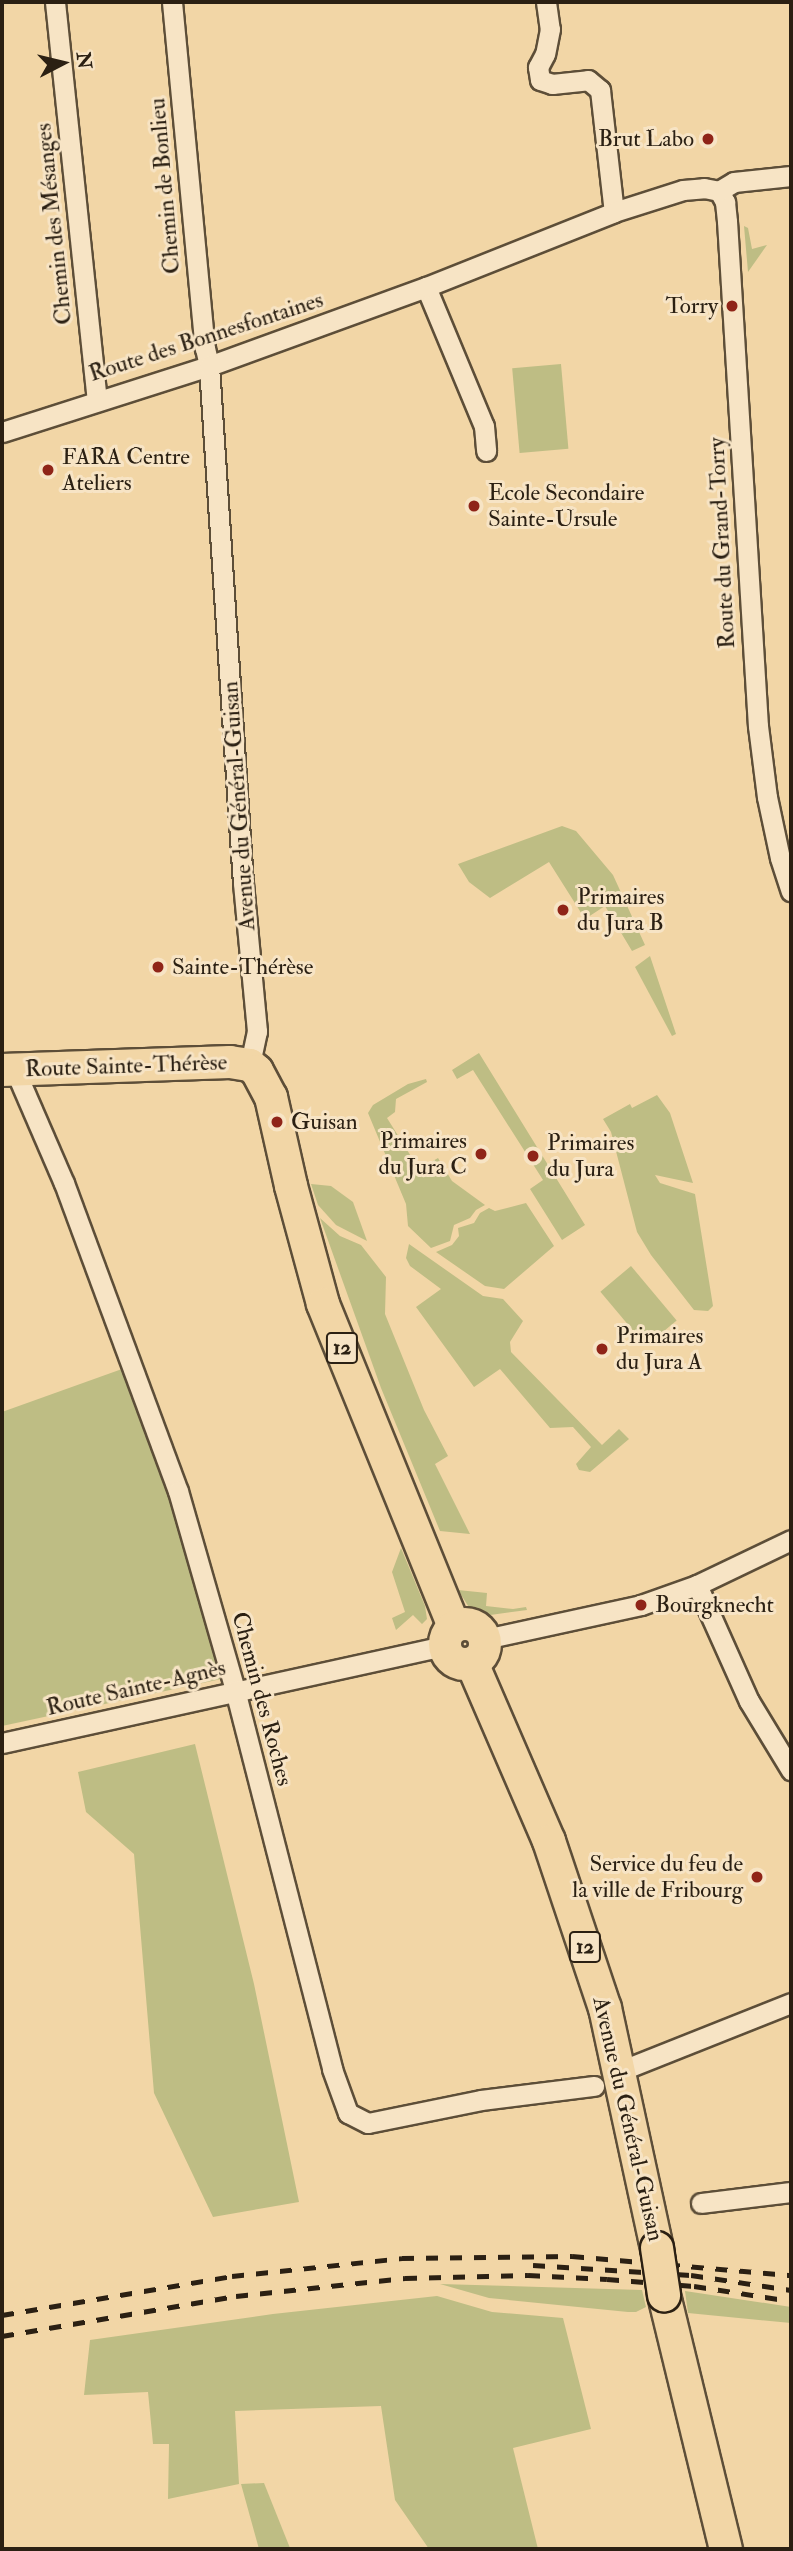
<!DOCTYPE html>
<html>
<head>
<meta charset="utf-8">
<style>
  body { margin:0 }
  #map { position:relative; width:793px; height:2551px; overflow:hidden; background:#f2d6a6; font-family:"IM FELL Double Pica",serif }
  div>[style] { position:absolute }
  .green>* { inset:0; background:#bebd84; transform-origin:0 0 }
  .roads { filter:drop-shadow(2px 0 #5d4e38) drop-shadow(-2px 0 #5d4e38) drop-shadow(0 2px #5d4e38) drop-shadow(0 -2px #5d4e38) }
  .street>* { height:19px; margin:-9.5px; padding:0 9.5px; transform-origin:9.5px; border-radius:9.5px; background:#f7e4c5 }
  .primary>* { height:32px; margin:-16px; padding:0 16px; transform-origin:16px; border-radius:16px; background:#f2d6a6 }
  .primary>.ring { margin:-16px; padding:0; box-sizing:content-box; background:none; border:32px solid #f2d6a6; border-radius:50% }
  .rail>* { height:5px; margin-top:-2.5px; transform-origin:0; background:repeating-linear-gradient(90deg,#2b2013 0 12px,transparent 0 24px) }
  .bridges { filter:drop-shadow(2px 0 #2b2013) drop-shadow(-2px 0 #2b2013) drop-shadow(0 2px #2b2013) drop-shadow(0 -2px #2b2013) }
  .primary-bridge>* { height:32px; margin:-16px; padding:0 16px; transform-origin:16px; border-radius:16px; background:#f2d6a6 }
  .dots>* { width:19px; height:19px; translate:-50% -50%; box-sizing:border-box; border:4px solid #f7e4c5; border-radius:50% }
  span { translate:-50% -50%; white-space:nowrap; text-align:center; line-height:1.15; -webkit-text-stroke:6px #f7e4c5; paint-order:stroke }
  .shield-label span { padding:2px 5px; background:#f7e4c5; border:2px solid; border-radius:5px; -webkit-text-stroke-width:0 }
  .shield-label { font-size:21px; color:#2b2013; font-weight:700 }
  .poi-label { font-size:23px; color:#2b2013 }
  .right { translate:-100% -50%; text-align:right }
  .left { translate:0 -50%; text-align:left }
  .street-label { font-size:23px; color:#2b2013 }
  .frame { position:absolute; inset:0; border:4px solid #2b2013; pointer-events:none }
  .north { position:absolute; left:28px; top:28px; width:70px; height:70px; -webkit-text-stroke:5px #f7e4c5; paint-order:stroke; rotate:83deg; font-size:19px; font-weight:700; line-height:28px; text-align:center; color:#2b2013 }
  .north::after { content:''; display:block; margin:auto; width:24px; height:32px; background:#2b2013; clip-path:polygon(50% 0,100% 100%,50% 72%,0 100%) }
</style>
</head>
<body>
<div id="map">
  <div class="green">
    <div style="clip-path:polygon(744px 226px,748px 228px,752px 249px,767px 245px,748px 272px)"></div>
    <div style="left:561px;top:364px;width:85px;height:49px;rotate:85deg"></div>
    <div style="clip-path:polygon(562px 826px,576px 831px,613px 875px,645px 945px,632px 951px,605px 906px,585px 919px,549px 862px,490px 898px,469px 882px,458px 864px)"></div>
    <div style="clip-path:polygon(650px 956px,676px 1034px,672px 1036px,635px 967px)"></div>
    <div style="clip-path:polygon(479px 1053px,585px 1225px,562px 1240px,530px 1189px,543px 1180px,473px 1070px,457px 1079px,452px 1070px)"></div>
    <div style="clip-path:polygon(426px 1079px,427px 1082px,396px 1099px,395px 1112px,387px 1118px,419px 1169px,438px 1158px,452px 1181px,485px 1205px,476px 1210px,470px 1218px,454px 1225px,450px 1241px,431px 1248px,408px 1226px,406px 1204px,368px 1113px,373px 1105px,408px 1084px)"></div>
    <div style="clip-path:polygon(657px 1095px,670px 1113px,693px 1183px,655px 1175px,660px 1183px,695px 1194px,713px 1306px,708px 1311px,694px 1310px,651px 1255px,637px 1232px,611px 1132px,603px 1119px,630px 1104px,632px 1108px)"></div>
    <div style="clip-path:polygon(311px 1184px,331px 1186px,353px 1202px,367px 1241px,336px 1225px,318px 1205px)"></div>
    <div style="clip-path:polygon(526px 1203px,554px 1246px,504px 1289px,485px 1286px,436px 1252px,452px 1245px,459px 1236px,458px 1228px,474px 1223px,480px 1213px,489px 1208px,495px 1211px)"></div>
    <div style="clip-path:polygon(320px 1218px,340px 1236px,361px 1245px,386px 1277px,385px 1314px,424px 1410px,448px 1456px,435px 1464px,470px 1534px,440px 1531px,381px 1388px)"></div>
    <div style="clip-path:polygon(409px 1244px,483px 1296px,503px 1299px,523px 1321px,510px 1342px,511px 1352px,602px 1445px,619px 1429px,629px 1439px,590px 1472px,579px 1470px,576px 1464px,591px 1447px,573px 1427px,550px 1428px,500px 1369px,474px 1387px,416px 1307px,441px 1289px,410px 1266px,406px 1258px)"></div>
    <div style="left:631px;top:1266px;width:71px;height:40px;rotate:50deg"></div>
    <div style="clip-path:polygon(122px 1369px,173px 1501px,226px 1678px,2px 1726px,2px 1412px)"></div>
    <div style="clip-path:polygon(401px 1548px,425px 1606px,427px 1619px,422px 1624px,413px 1615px,396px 1630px,392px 1618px,405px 1612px,392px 1572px)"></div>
    <div style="clip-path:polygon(458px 1590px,487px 1593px,486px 1606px,513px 1609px,526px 1607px,527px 1610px,483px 1616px,472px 1612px)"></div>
    <div style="clip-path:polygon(195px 1744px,254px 1984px,299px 2202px,213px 2217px,154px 2093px,134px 1854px,86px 1812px,78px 1772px)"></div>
    <div style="clip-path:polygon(440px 2284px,642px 2290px,646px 2307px,636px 2312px,628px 2312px,489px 2298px)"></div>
    <div style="clip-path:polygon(685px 2291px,791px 2307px,791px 2323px,688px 2313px)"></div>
    <div style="clip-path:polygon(437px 2296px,492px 2312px,563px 2318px,591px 2429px,513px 2448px,538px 2549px,429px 2549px,395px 2500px,381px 2406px,235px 2411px,239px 2484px,168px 2499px,169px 2444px,153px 2444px,148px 2392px,84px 2395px,90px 2340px,273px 2314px)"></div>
    <div style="clip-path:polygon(264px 2483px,290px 2548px,311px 2549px,259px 2549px,241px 2484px)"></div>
  </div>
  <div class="roads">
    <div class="street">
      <div style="left:55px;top:2px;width:400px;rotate:84deg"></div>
      <div style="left:172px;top:2px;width:348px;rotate:84.6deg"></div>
      <div style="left:205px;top:348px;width:18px;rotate:77deg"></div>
      <div style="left:209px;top:366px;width:518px;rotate:86.24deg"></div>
      <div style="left:243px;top:883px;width:149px;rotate:84.6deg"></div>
      <div style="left:257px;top:1031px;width:35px;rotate:102deg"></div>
      <div style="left:546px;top:2px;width:27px;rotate:82deg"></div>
      <div style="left:550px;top:29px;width:25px;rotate:101deg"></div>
      <div style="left:545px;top:54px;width:15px;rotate:118deg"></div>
      <div style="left:538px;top:67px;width:13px;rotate:81deg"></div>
      <div style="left:540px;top:80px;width:13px;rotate:18deg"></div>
      <div style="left:552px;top:84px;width:36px;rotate:-6deg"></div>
      <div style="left:588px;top:80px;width:16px;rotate:40deg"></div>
      <div style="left:600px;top:90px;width:123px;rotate:83.5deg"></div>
      <div style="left:719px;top:191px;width:13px;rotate:61deg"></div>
      <div style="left:725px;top:202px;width:19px;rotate:84deg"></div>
      <div style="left:727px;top:221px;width:506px;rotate:86.49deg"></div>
      <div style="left:758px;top:726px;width:72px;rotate:82.8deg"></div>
      <div style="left:767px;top:797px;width:62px;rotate:78deg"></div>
      <div style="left:780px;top:858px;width:35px;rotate:72deg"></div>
      <div style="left:426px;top:287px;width:151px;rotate:67.4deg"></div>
      <div style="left:484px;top:426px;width:25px;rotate:85deg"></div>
      <div style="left:2px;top:432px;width:217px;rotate:-17.7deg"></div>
      <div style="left:209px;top:366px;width:231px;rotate:-20deg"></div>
      <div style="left:426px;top:287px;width:202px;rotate:-21.7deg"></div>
      <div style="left:614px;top:212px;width:72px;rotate:-17.7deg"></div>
      <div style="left:683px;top:190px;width:21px;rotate:-5deg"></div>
      <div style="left:704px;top:188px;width:15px;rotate:11deg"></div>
      <div style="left:719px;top:191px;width:17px;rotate:-31deg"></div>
      <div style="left:734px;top:182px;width:57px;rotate:-6deg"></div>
      <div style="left:15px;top:1070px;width:123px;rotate:66.6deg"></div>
      <div style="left:64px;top:1183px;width:328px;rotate:69.7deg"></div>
      <div style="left:178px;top:1491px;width:207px;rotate:74deg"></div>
      <div style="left:235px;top:1690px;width:391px;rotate:75.6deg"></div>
      <div style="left:332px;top:2069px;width:47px;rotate:70deg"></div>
      <div style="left:348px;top:2113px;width:22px;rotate:27deg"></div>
      <div style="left:368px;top:2123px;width:115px;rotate:-11.5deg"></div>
      <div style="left:481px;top:2100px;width:114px;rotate:-7.1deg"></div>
      <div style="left:697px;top:1585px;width:127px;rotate:65.9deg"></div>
      <div style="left:749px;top:1701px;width:81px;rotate:58.7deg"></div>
      <div style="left:485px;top:1639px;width:160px;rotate:-12.3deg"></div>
      <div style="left:641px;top:1605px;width:59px;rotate:-19.7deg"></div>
      <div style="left:697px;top:1585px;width:104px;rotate:-25.6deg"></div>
      <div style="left:2px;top:1743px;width:453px;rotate:-12.4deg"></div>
      <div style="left:620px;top:2071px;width:184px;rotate:-21.7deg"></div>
      <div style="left:701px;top:2203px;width:91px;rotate:-7deg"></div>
    </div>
    <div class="primary">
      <div style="left:2px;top:1070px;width:228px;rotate:-2deg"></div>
      <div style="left:230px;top:1062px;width:20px;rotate:9deg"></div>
      <div style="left:250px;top:1065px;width:9px;rotate:41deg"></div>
      <div style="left:257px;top:1071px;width:30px;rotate:62deg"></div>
      <div style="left:271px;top:1097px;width:91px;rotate:77.3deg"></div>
      <div style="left:291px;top:1186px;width:122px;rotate:74.8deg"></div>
      <div style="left:323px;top:1304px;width:348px;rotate:67.9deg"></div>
      <div class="ring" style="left:445px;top:1624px;width:8px;height:8px"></div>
      <div style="left:472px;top:1663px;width:194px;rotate:66.6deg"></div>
      <div style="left:549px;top:1841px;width:176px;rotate:71.5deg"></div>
      <div style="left:605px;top:2008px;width:246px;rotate:77.8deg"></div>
      <div style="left:664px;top:2295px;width:261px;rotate:76.3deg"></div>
    </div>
  </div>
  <div class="rail">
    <div style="left:533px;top:2265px;width:158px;rotate:3.6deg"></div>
    <div style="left:691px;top:2275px;width:101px;rotate:8.5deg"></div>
    <div style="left:2px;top:2315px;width:233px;rotate:-9.6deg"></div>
    <div style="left:232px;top:2276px;width:171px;rotate:-6deg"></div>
    <div style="left:402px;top:2258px;width:170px;rotate:-0.7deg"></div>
    <div style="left:572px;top:2256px;width:220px;rotate:5deg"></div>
    <div style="left:2px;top:2336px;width:237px;rotate:-9.7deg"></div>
    <div style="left:236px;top:2296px;width:170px;rotate:-6.1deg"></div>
    <div style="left:405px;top:2278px;width:123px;rotate:-1.4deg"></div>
    <div style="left:528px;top:2275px;width:79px;rotate:2.9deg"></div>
    <div style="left:607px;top:2279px;width:87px;rotate:4.6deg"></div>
    <div style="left:694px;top:2286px;width:98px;rotate:8.8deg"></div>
  </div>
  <div class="bridges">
    <div class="primary-bridge">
      <div style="left:657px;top:2248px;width:48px;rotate:81.5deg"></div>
    </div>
  </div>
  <div class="dots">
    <div style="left:708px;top:139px;background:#8f2418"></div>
    <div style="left:732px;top:306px;background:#8f2418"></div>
    <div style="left:48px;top:470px;background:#8f2418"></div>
    <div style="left:474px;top:506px;background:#8f2418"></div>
    <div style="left:563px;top:910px;background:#8f2418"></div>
    <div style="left:158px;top:967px;background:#8f2418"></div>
    <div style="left:277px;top:1122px;background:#8f2418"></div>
    <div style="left:481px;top:1154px;background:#8f2418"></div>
    <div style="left:533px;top:1156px;background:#8f2418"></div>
    <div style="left:602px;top:1349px;background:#8f2418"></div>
    <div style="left:641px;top:1605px;background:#8f2418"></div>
    <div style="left:757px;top:1877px;background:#8f2418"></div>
  </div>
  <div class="shield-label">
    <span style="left:342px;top:1348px">12</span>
    <span style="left:585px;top:1947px">12</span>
  </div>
  <div class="poi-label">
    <span class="right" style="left:694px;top:139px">Brut Labo</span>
    <span class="right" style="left:718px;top:306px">Torry</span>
    <span class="left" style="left:62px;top:470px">FARA Centre<br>Ateliers</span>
    <span class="left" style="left:488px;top:506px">Ecole Secondaire<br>Sainte-Ursule</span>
    <span class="left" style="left:577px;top:910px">Primaires<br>du Jura B</span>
    <span class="left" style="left:172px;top:967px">Sainte-Thérèse</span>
    <span class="left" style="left:291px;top:1122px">Guisan</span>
    <span class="right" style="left:467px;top:1154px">Primaires<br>du Jura C</span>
    <span class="left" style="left:547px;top:1156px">Primaires<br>du Jura</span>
    <span class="left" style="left:616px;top:1349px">Primaires<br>du Jura A</span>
    <span class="left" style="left:655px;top:1605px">Bourgknecht</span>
    <span class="right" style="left:743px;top:1877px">Service du feu de<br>la ville de Fribourg</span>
  </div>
  <div class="street-label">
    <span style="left:165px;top:186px;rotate:-95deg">Chemin de Bonlieu</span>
    <span style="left:54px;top:224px;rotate:-96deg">Chemin des Mésanges</span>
    <span style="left:206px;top:337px;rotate:-18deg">Route des Bonnesfontaines</span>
    <span style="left:722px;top:543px;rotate:-93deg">Route du Grand-Torry</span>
    <span style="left:239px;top:806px;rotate:-94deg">Avenue du Général-Guisan</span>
    <span style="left:126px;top:1066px;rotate:-2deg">Route Sainte-Thérèse</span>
    <span style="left:136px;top:1688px;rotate:-13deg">Route Sainte-Agnès</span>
    <span style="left:262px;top:1699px;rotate:75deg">Chemin des Roches</span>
    <span style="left:628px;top:2119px;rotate:77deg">Avenue du Général-Guisan</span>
  </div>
  <div class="frame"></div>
  <div class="north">N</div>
</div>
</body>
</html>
